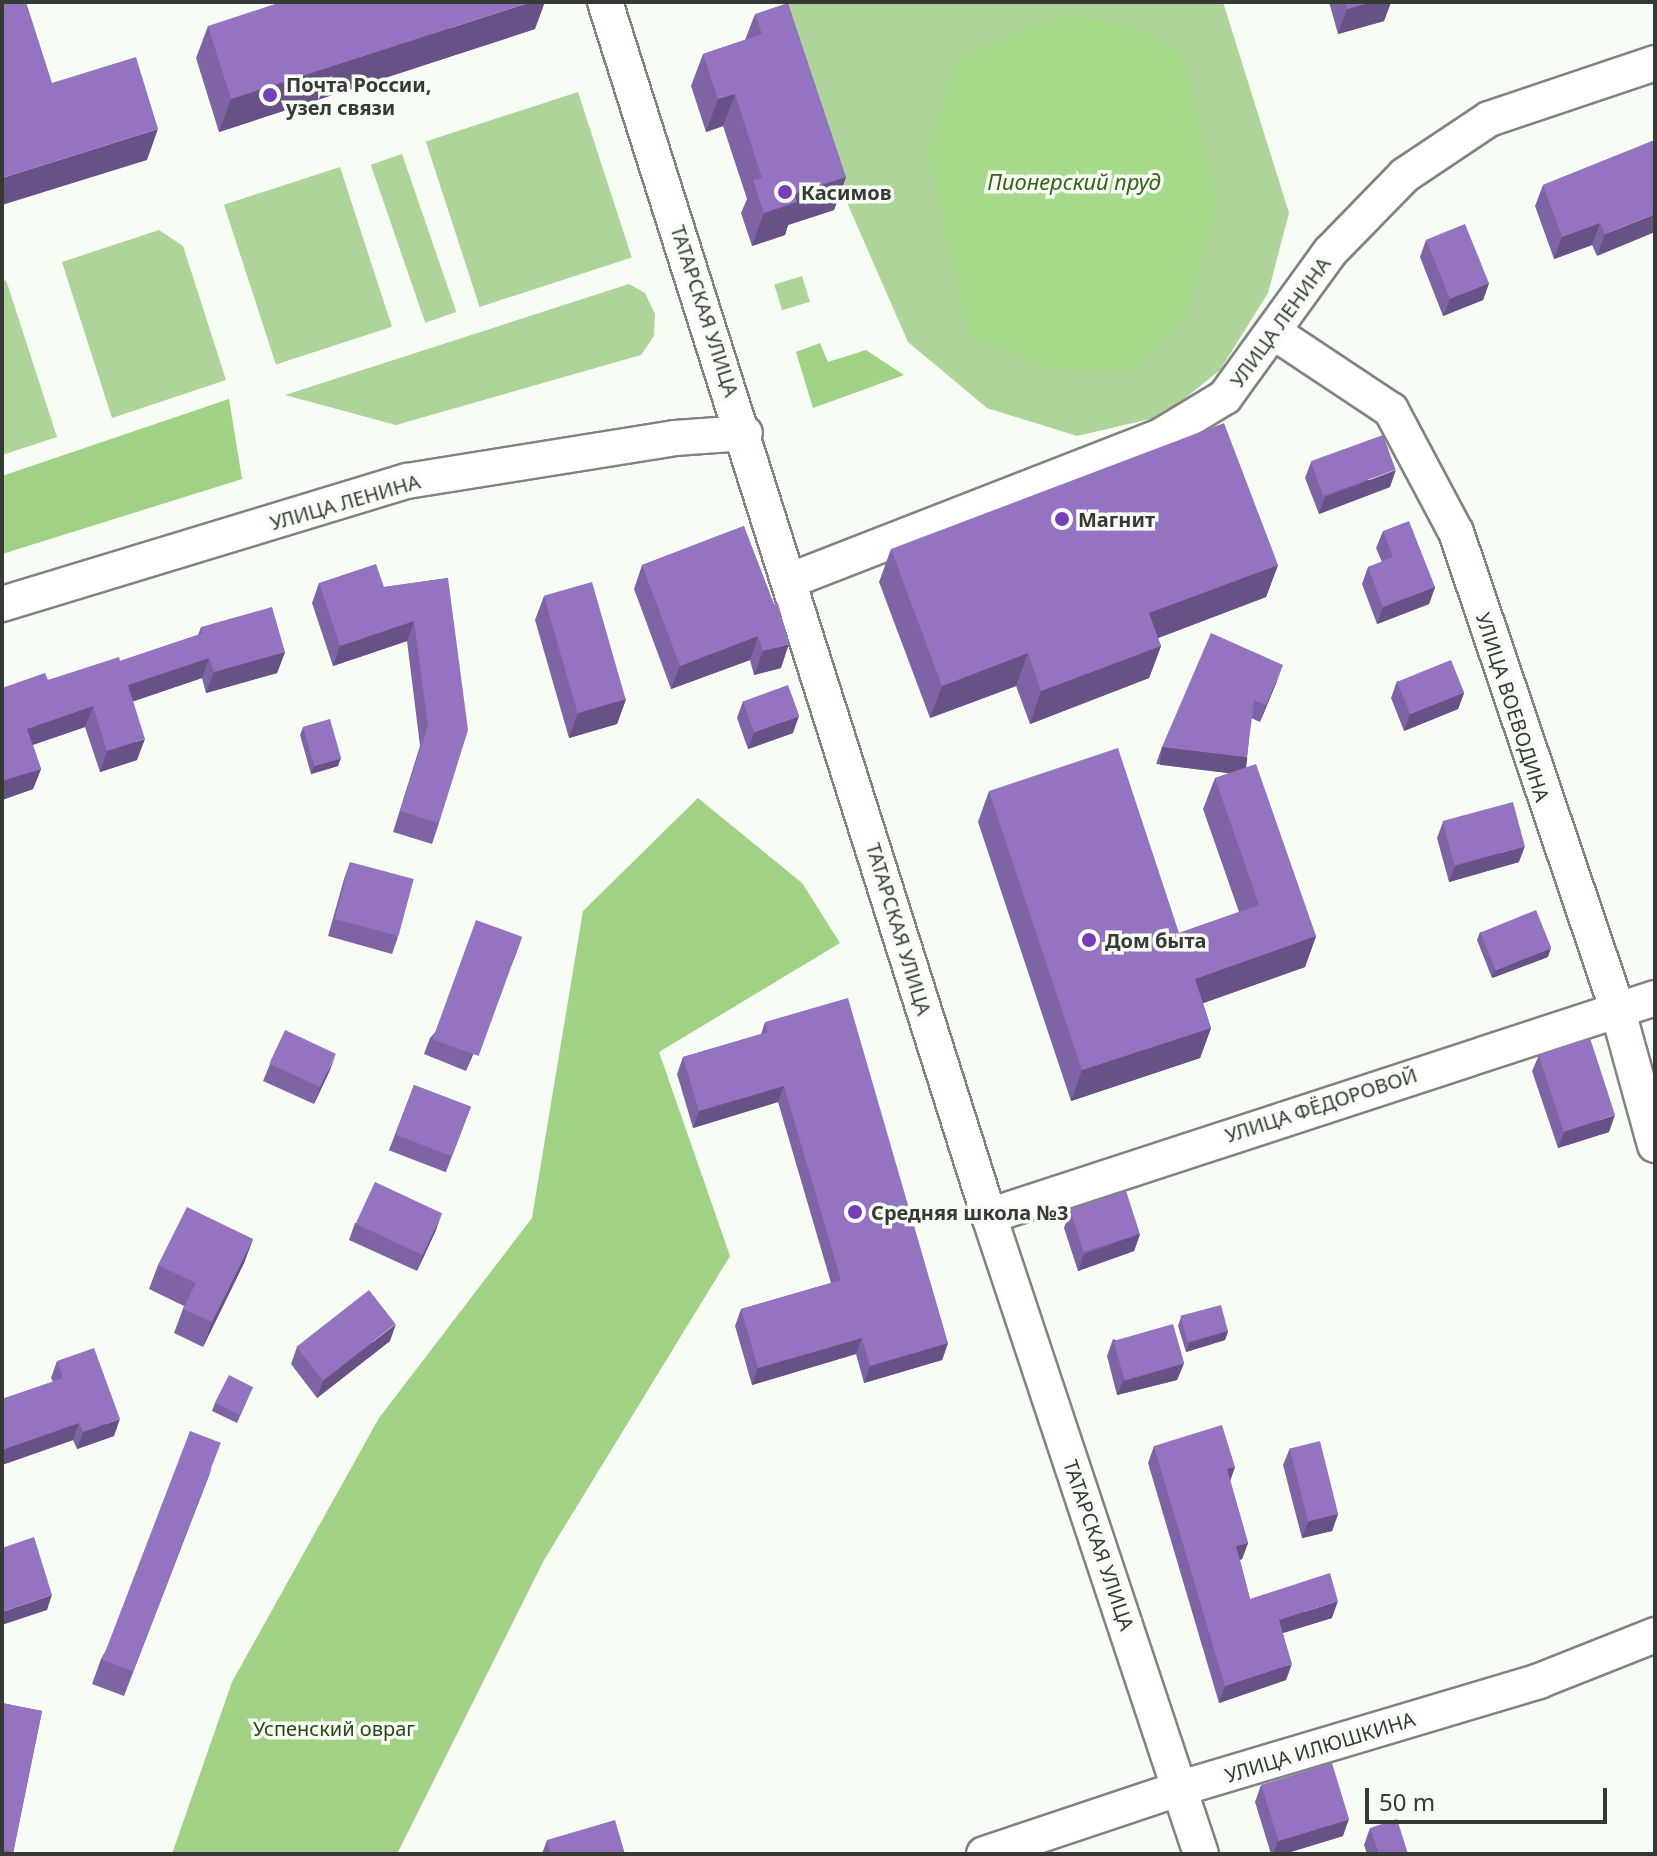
<!DOCTYPE html>
<html>
<head>
<meta charset="utf-8">
<style>
  body { margin:0 }
  #map { position:relative; width:1657px; height:1856px; overflow:hidden; background:#f7fcf5; font-family:"Noto Sans",sans-serif }
  div>[style] { position:absolute }
  .green>* { inset:0; background:#aed49a; transform-origin:0 0 }
  .forest>* { inset:0; background:#a0d184 }
  .water>* { inset:0; background:#a7d98b }
  .roads { filter:drop-shadow(2px 0 #80847e) drop-shadow(-2px 0 #80847e) drop-shadow(0 2px #80847e) drop-shadow(0 -2px #80847e) }
  .minor>* { height:34px; margin:-17px; padding:0 17px; transform-origin:17px; border-radius:17px; background:#fff }
  .wall>* { inset:0; background:#7f64a5; transform-origin:0 0 }
  .shaded-wall>* { inset:0; background:#685186; transform-origin:0 0 }
  .building>* { inset:0; background:#9474c0; transform-origin:0 0 }
  .dots>* { width:22px; height:22px; translate:-50% -50%; box-sizing:border-box; border:4px solid #f7fcf5; border-radius:50% }
  span { translate:-50% -50%; white-space:nowrap; text-align:center; line-height:1.15; -webkit-text-stroke:7px #f7fcf5; paint-order:stroke }
  .poi-label { font-size:20px; color:#373936; font-weight:700 }
  .left { translate:0 -50%; text-align:left }
  .street-label { font-size:20px; color:#373936 }
  .park-label { font-size:20px; color:#284712 }
  .water-label { font-size:22px; color:#366215; font-style:italic }
  .frame { position:absolute; inset:0; border:4px solid #373936; pointer-events:none }
  .scale { position:absolute; left:1365px; top:1788px; width:242px; height:36px; box-sizing:border-box; border:4px solid #373936; border-top:0; padding-left:10px; font-size:24px; line-height:28px; white-space:nowrap; color:#373936; -webkit-text-stroke:6px #f7fcf5; paint-order:stroke }
</style>
</head>
<body>
<div id="map">
  <div class="green">
    <div style="clip-path:polygon(785px 2px,1223px 2px,1289px 213px,1268px 293px,1220px 370px,1163px 416px,1077px 436px,987px 408px,908px 342px,845px 198px)"></div>
    <div style="left:578px;top:92px;width:174px;height:160px;rotate:72deg"></div>
    <div style="left:402px;top:154px;width:167px;height:33px;rotate:71deg"></div>
    <div style="left:340px;top:167px;width:168px;height:122px;rotate:72deg"></div>
    <div style="clip-path:polygon(159px 230px,183px 246px,226px 380px,112px 418px,62px 262px)"></div>
    <div style="left:802px;top:276px;width:27px;height:29px;rotate:73deg"></div>
    <div style="clip-path:polygon(6px 280px,57px 437px,2px 455px,2px 282px)"></div>
    <div style="clip-path:polygon(629px 284px,645px 293px,655px 314px,654px 336px,641px 355px,396px 425px,285px 395px)"></div>
  </div>
  <div class="forest">
    <div style="clip-path:polygon(820px 343px,828px 362px,866px 350px,904px 375px,813px 408px,796px 352px)"></div>
    <div style="clip-path:polygon(229px 399px,242px 479px,2px 554px,2px 476px)"></div>
    <div style="clip-path:polygon(698px 798px,802px 883px,840px 943px,659px 1052px,730px 1256px,544px 1560px,397px 1854px,172px 1854px,232px 1682px,379px 1418px,532px 1218px,583px 911px)"></div>
  </div>
  <div class="water">
    <div style="clip-path:polygon(1070px 13px,1141px 30px,1183px 54px,1217px 202px,1187px 314px,1131px 371px,1046px 369px,968px 333px,927px 145px,960px 56px)"></div>
  </div>
  <div class="roads">
    <div class="minor">
      <div style="left:605px;top:2px;width:1273px;rotate:72.45deg"></div>
      <div style="left:989px;top:1216px;width:672px;rotate:71.62deg"></div>
      <div style="left:1275px;top:333px;width:139px;rotate:33.6deg"></div>
      <div style="left:1391px;top:410px;width:138px;rotate:62deg"></div>
      <div style="left:1456px;top:532px;width:506px;rotate:71.31deg"></div>
      <div style="left:1618px;top:1011px;width:139px;rotate:74.6deg"></div>
      <div style="left:789px;top:581px;width:397px;rotate:-21.3deg"></div>
      <div style="left:1159px;top:437px;width:77px;rotate:-31.2deg"></div>
      <div style="left:1225px;top:397px;width:179px;rotate:-54.1deg"></div>
      <div style="left:1330px;top:252px;width:107px;rotate:-45.8deg"></div>
      <div style="left:1405px;top:175px;width:101px;rotate:-33.7deg"></div>
      <div style="left:1489px;top:119px;width:175px;rotate:-18.6deg"></div>
      <div style="left:2px;top:604px;width:423px;rotate:-16.9deg"></div>
      <div style="left:407px;top:481px;width:271px;rotate:-9.1deg"></div>
      <div style="left:675px;top:438px;width:70px;rotate:-4.1deg"></div>
      <div style="left:989px;top:1216px;width:701px;rotate:-18.12deg"></div>
      <div style="left:984px;top:1854px;width:208px;rotate:-18.5deg"></div>
      <div style="left:1181px;top:1788px;width:374px;rotate:-16.6deg"></div>
      <div style="left:1539px;top:1681px;width:125px;rotate:-21.6deg"></div>
    </div>
  </div>
  <div class="wall">
    <div style="clip-path:polygon(1329px 2px,1391px 2px,1384px 21px,1338px 34px)"></div>
    <div style="clip-path:polygon(755px 14px,846px 177px,834px 210px,788px 225px,785px 235px,752px 246px,741px 213px,747px 199px,723px 126px,706px 132px,691px 86px,703px 54px,745px 40px)"></div>
    <div style="clip-path:polygon(208px 26px,535px 29px,219px 132px,196px 58px)"></div>
    <div style="clip-path:polygon(1655px 140px,1597px 256px,1592px 245px,1554px 259px,1535px 206px,1543px 185px)"></div>
    <div style="clip-path:polygon(1426px 240px,1489px 283px,1483px 300px,1443px 316px,1420px 257px)"></div>
    <div style="clip-path:polygon(1311px 462px,1390px 487px,1319px 514px,1305px 478px)"></div>
    <div style="clip-path:polygon(744px 526px,781px 668px,754px 675px,750px 660px,671px 689px,634px 589px,642px 565px)"></div>
    <div style="clip-path:polygon(1383px 531px,1435px 587px,1429px 604px,1377px 624px,1362px 584px,1368px 567px,1382px 562px,1376px 548px)"></div>
    <div style="clip-path:polygon(891px 549px,1278px 565px,1266px 597px,1158px 638px,1161px 646px,1149px 678px,1030px 724px,1016px 686px,930px 718px,879px 582px)"></div>
    <div style="clip-path:polygon(448px 578px,439px 823px,432px 844px,393px 832px,420px 746px,407px 641px,333px 666px,312px 603px,319px 583px,384px 587px)"></div>
    <div style="clip-path:polygon(544px 596px,626px 699px,617px 724px,569px 738px,535px 620px)"></div>
    <div style="clip-path:polygon(201px 627px,285px 652px,277px 673px,206px 693px,202px 678px,133px 701px,137px 760px,100px 772px,85px 727px,33px 745px,41px 769px,33px 789px,2px 800px,2px 688px,48px 680px,120px 661px,198px 635px)"></div>
    <div style="clip-path:polygon(1277px 681px,1260px 722px,1251px 718px,1247px 757px,1243px 768px,1316px 936px,1305px 967px,1203px 1003px,1211px 1028px,1200px 1058px,1071px 1101px,978px 822px,989px 791px,1179px 933px,1239px 912px,1203px 809px,1215px 778px,1230px 773px,1156px 764px,1162px 747px)"></div>
    <div style="clip-path:polygon(1397px 681px,1464px 693px,1458px 709px,1404px 731px,1391px 698px)"></div>
    <div style="clip-path:polygon(743px 701px,793px 733px,748px 749px,737px 718px)"></div>
    <div style="clip-path:polygon(303px 727px,338px 766px,311px 774px,300px 735px)"></div>
    <div style="clip-path:polygon(1443px 822px,1519px 862px,1449px 882px,1437px 838px)"></div>
    <div style="clip-path:polygon(350px 862px,398px 937px,392px 954px,328px 936px,344px 879px)"></div>
    <div style="clip-path:polygon(1480px 932px,1548px 957px,1492px 978px,1477px 940px)"></div>
    <div style="clip-path:polygon(522px 937px,466px 1071px,424px 1054px,430px 1038px)"></div>
    <div style="clip-path:polygon(765px 1022px,948px 1343px,942px 1360px,864px 1383px,856px 1354px,752px 1385px,735px 1326px,741px 1309px,831px 1283px,778px 1102px,693px 1128px,677px 1074px,683px 1057px,761px 1034px)"></div>
    <div style="clip-path:polygon(1539px 1055px,1609px 1132px,1558px 1148px,1532px 1071px)"></div>
    <div style="clip-path:polygon(270px 1064px,330px 1070px,314px 1104px,263px 1081px)"></div>
    <div style="left:414px;top:1085px;width:61px;height:70px;rotate:21deg"></div>
    <div style="clip-path:polygon(1070px 1211px,1140px 1234px,1134px 1251px,1078px 1271px,1064px 1228px)"></div>
    <div style="clip-path:polygon(355px 1223px,436px 1230px,417px 1271px,349px 1240px)"></div>
    <div style="clip-path:polygon(253px 1239px,244px 1263px,203px 1347px,174px 1333px,184px 1306px,149px 1289px,158px 1265px)"></div>
    <div style="clip-path:polygon(1181px 1317px,1228px 1331px,1225px 1340px,1186px 1352px,1178px 1326px)"></div>
    <div style="clip-path:polygon(1113px 1339px,1184px 1363px,1177px 1380px,1117px 1395px,1107px 1356px)"></div>
    <div style="clip-path:polygon(390px 1341px,317px 1398px,291px 1364px,297px 1347px)"></div>
    <div style="clip-path:polygon(57px 1361px,114px 1436px,77px 1449px,73px 1440px,2px 1465px,2px 1399px,53px 1382px,51px 1378px)"></div>
    <div style="clip-path:polygon(253px 1387px,237px 1423px,212px 1411px,215px 1403px)"></div>
    <div style="clip-path:polygon(1154px 1446px,1235px 1467px,1230px 1480px,1248px 1543px,1242px 1559px,1240px 1560px,1250px 1599px,1332px 1618px,1283px 1633px,1286px 1680px,1219px 1703px,1148px 1463px)"></div>
    <div style="clip-path:polygon(1290px 1448px,1338px 1514px,1332px 1531px,1302px 1538px,1283px 1465px)"></div>
    <div style="clip-path:polygon(212px 1468px,124px 1696px,92px 1684px,101px 1659px)"></div>
    <div style="clip-path:polygon(2px 1703px,42px 1711px,13px 1854px,2px 1854px)"></div>
    <div style="clip-path:polygon(1261px 1785px,1343px 1836px,1284px 1854px,1271px 1854px,1255px 1802px)"></div>
    <div style="clip-path:polygon(1370px 1828px,1408px 1854px,1367px 1854px,1364px 1845px)"></div>
    <div style="clip-path:polygon(547px 1840px,625px 1854px,542px 1854px)"></div>
  </div>
  <div class="shaded-wall">
    <div style="clip-path:polygon(531px 2px,545px 2px,535px 29px,219px 132px,231px 99px)"></div>
    <div style="clip-path:polygon(1372px 2px,1391px 2px,1384px 21px,1338px 34px,1347px 9px)"></div>
    <div style="clip-path:polygon(735px 94px,723px 126px,706px 132px,718px 99px)"></div>
    <div style="clip-path:polygon(158px 129px,147px 160px,2px 205px,2px 178px)"></div>
    <div style="clip-path:polygon(846px 177px,834px 210px,788px 225px,785px 235px,752px 246px,764px 213px,794px 194px)"></div>
    <div style="clip-path:polygon(1655px 214px,1655px 232px,1597px 256px,1605px 234px)"></div>
    <div style="clip-path:polygon(1600px 223px,1592px 245px,1554px 259px,1562px 237px)"></div>
    <div style="clip-path:polygon(1489px 283px,1483px 300px,1443px 316px,1450px 299px)"></div>
    <div style="clip-path:polygon(1396px 470px,1390px 487px,1319px 514px,1325px 497px)"></div>
    <div style="clip-path:polygon(1278px 565px,1266px 597px,1137px 646px,1149px 613px)"></div>
    <div style="clip-path:polygon(1435px 587px,1429px 604px,1377px 624px,1383px 607px)"></div>
    <div style="clip-path:polygon(414px 621px,407px 641px,333px 666px,340px 646px)"></div>
    <div style="clip-path:polygon(758px 636px,750px 660px,671px 689px,680px 666px)"></div>
    <div style="clip-path:polygon(789px 644px,781px 668px,754px 675px,763px 651px)"></div>
    <div style="clip-path:polygon(1161px 646px,1149px 678px,1030px 724px,1041px 691px)"></div>
    <div style="clip-path:polygon(285px 652px,277px 673px,206px 693px,214px 672px)"></div>
    <div style="clip-path:polygon(1028px 653px,1016px 686px,930px 718px,942px 686px)"></div>
    <div style="clip-path:polygon(209px 658px,202px 678px,120px 706px,128px 685px)"></div>
    <div style="clip-path:polygon(1283px 665px,1277px 681px,1260px 722px,1266px 705px)"></div>
    <div style="clip-path:polygon(1464px 693px,1458px 709px,1404px 731px,1410px 714px)"></div>
    <div style="clip-path:polygon(626px 699px,617px 724px,569px 738px,578px 713px)"></div>
    <div style="clip-path:polygon(93px 706px,85px 727px,20px 749px,27px 729px)"></div>
    <div style="clip-path:polygon(799px 716px,793px 733px,748px 749px,754px 732px)"></div>
    <div style="clip-path:polygon(145px 739px,137px 760px,100px 772px,107px 751px)"></div>
    <div style="left:1162px;top:747px;width:86px;height:18px;rotate:7deg"></div>
    <div style="clip-path:polygon(341px 758px,338px 766px,311px 774px,314px 766px)"></div>
    <div style="clip-path:polygon(41px 769px,33px 789px,2px 800px,2px 781px)"></div>
    <div style="clip-path:polygon(1525px 846px,1519px 862px,1449px 882px,1455px 866px)"></div>
    <div style="clip-path:polygon(1316px 936px,1305px 967px,1184px 1010px,1195px 979px)"></div>
    <div style="clip-path:polygon(522px 937px,516px 954px,466px 1071px,472px 1054px)"></div>
    <div style="clip-path:polygon(1551px 948px,1548px 957px,1492px 978px,1495px 970px)"></div>
    <div style="clip-path:polygon(1211px 1028px,1200px 1058px,1071px 1101px,1082px 1070px)"></div>
    <div style="clip-path:polygon(336px 1054px,330px 1070px,314px 1104px,320px 1087px)"></div>
    <div style="clip-path:polygon(784px 1086px,778px 1102px,693px 1128px,699px 1111px)"></div>
    <div style="clip-path:polygon(1615px 1115px,1609px 1132px,1558px 1148px,1564px 1132px)"></div>
    <div style="clip-path:polygon(442px 1213px,436px 1230px,417px 1271px,423px 1254px)"></div>
    <div style="clip-path:polygon(1140px 1234px,1134px 1251px,1078px 1271px,1084px 1254px)"></div>
    <div style="clip-path:polygon(253px 1239px,244px 1263px,203px 1347px,212px 1322px)"></div>
    <div style="clip-path:polygon(396px 1324px,390px 1341px,317px 1398px,323px 1381px)"></div>
    <div style="clip-path:polygon(1228px 1331px,1225px 1340px,1186px 1352px,1189px 1343px)"></div>
    <div style="clip-path:polygon(862px 1338px,856px 1354px,752px 1385px,758px 1368px)"></div>
    <div style="clip-path:polygon(948px 1343px,942px 1360px,864px 1383px,870px 1366px)"></div>
    <div style="clip-path:polygon(1184px 1363px,1177px 1380px,1117px 1395px,1124px 1379px)"></div>
    <div style="clip-path:polygon(120px 1419px,114px 1436px,77px 1449px,83px 1432px)"></div>
    <div style="clip-path:polygon(79px 1423px,73px 1440px,2px 1465px,2px 1450px)"></div>
    <div style="clip-path:polygon(1235px 1467px,1229px 1484px,1227px 1469px)"></div>
    <div style="clip-path:polygon(1338px 1514px,1332px 1531px,1302px 1538px,1308px 1522px)"></div>
    <div style="clip-path:polygon(1248px 1543px,1242px 1559px,1230px 1563px,1236px 1546px)"></div>
    <div style="clip-path:polygon(52px 1595px,47px 1610px,2px 1625px,2px 1612px)"></div>
    <div style="clip-path:polygon(1338px 1601px,1332px 1618px,1273px 1636px,1279px 1620px)"></div>
    <div style="clip-path:polygon(1292px 1664px,1286px 1680px,1219px 1703px,1225px 1686px)"></div>
    <div style="clip-path:polygon(1349px 1819px,1343px 1836px,1284px 1854px,1273px 1854px,1278px 1841px)"></div>
  </div>
  <div class="building">
    <div style="clip-path:polygon(2px 2px,26px 2px,52px 83px,136px 57px,158px 129px,2px 178px)"></div>
    <div style="clip-path:polygon(281px 2px,531px 2px,231px 99px,208px 26px)"></div>
    <div style="clip-path:polygon(1345px 2px,1372px 2px,1347px 9px)"></div>
    <div style="clip-path:polygon(788px 3px,846px 177px,794px 194px,797px 202px,764px 213px,753px 180px,762px 178px,735px 94px,718px 99px,703px 54px,762px 34px,755px 14px)"></div>
    <div style="clip-path:polygon(1655px 140px,1655px 214px,1605px 234px,1600px 223px,1562px 237px,1543px 185px)"></div>
    <div style="left:1465px;top:224px;width:64px;height:42px;rotate:68deg"></div>
    <div style="clip-path:polygon(1224px 423px,1278px 565px,1149px 613px,1161px 646px,1041px 691px,1028px 653px,942px 686px,891px 549px)"></div>
    <div style="left:1383px;top:435px;width:37px;height:77px;rotate:70deg"></div>
    <div style="clip-path:polygon(1409px 521px,1435px 587px,1383px 607px,1368px 567px,1393px 557px,1383px 531px)"></div>
    <div style="clip-path:polygon(744px 526px,774px 604px,778px 603px,789px 644px,763px 651px,758px 636px,680px 666px,642px 565px)"></div>
    <div style="clip-path:polygon(376px 564px,384px 587px,448px 578px,468px 730px,439px 823px,400px 811px,428px 726px,414px 621px,340px 646px,319px 583px)"></div>
    <div style="left:592px;top:582px;width:122px;height:50px;rotate:74deg"></div>
    <div style="clip-path:polygon(272px 607px,285px 652px,214px 672px,209px 658px,128px 685px,145px 739px,107px 751px,93px 706px,27px 729px,41px 769px,2px 781px,2px 688px,45px 673px,48px 680px,119px 657px,120px 661px,203px 633px,201px 627px)"></div>
    <div style="clip-path:polygon(1211px 633px,1283px 665px,1266px 705px,1254px 700px,1247px 757px,1162px 747px)"></div>
    <div style="left:1451px;top:660px;width:35px;height:58px;rotate:68deg"></div>
    <div style="left:788px;top:685px;width:33px;height:48px;rotate:70deg"></div>
    <div style="left:330px;top:719px;width:41px;height:28px;rotate:74deg"></div>
    <div style="clip-path:polygon(1118px 748px,1179px 933px,1259px 905px,1215px 778px,1256px 764px,1316px 936px,1195px 979px,1211px 1028px,1082px 1070px,989px 791px)"></div>
    <div style="left:1513px;top:802px;width:46px;height:73px;rotate:75deg"></div>
    <div style="left:350px;top:862px;width:66px;height:59px;rotate:15deg"></div>
    <div style="left:1536px;top:910px;width:41px;height:60px;rotate:68deg"></div>
    <div style="left:476px;top:920px;width:49px;height:127px;rotate:20deg"></div>
    <div style="clip-path:polygon(848px 998px,948px 1343px,870px 1366px,862px 1338px,758px 1368px,741px 1309px,841px 1280px,784px 1086px,699px 1111px,683px 1057px,768px 1032px,765px 1022px)"></div>
    <div style="left:285px;top:1030px;width:56px;height:37px;rotate:25deg"></div>
    <div style="left:1590px;top:1038px;width:81px;height:54px;rotate:72deg"></div>
    <div style="left:414px;top:1085px;width:61px;height:53px;rotate:21deg"></div>
    <div style="left:375px;top:1182px;width:74px;height:46px;rotate:25deg"></div>
    <div style="left:1126px;top:1191px;width:45px;height:59px;rotate:72deg"></div>
    <div style="clip-path:polygon(187px 1207px,253px 1239px,212px 1322px,183px 1309px,196px 1283px,158px 1265px)"></div>
    <div style="left:369px;top:1290px;width:43px;height:92px;rotate:52deg"></div>
    <div style="left:1221px;top:1305px;width:27px;height:42px;rotate:75deg"></div>
    <div style="left:1173px;top:1324px;width:41px;height:62px;rotate:74deg"></div>
    <div style="clip-path:polygon(94px 1348px,120px 1419px,83px 1432px,79px 1423px,2px 1450px,2px 1399px,63px 1378px,57px 1361px)"></div>
    <div style="left:229px;top:1375px;width:27px;height:31px;rotate:27deg"></div>
    <div style="clip-path:polygon(1222px 1425px,1235px 1467px,1227px 1469px,1248px 1543px,1236px 1546px,1250px 1599px,1330px 1573px,1338px 1601px,1279px 1620px,1292px 1664px,1225px 1686px,1154px 1446px)"></div>
    <div style="left:190px;top:1431px;width:33px;height:245px;rotate:21deg"></div>
    <div style="left:1320px;top:1441px;width:75px;height:31px;rotate:76deg"></div>
    <div style="clip-path:polygon(34px 1537px,52px 1595px,2px 1612px,2px 1548px)"></div>
    <div style="clip-path:polygon(2px 1703px,42px 1711px,13px 1852px,2px 1849px)"></div>
    <div style="left:1332px;top:1763px;width:59px;height:74px;rotate:73deg"></div>
    <div style="clip-path:polygon(1397px 1819px,1408px 1854px,1379px 1854px,1370px 1828px)"></div>
    <div style="clip-path:polygon(615px 1820px,625px 1854px,551px 1854px,547px 1840px)"></div>
  </div>
  <div class="dots">
    <div style="left:270px;top:95px;background:#773fb5"></div>
    <div style="left:785px;top:192px;background:#773fb5"></div>
    <div style="left:1062px;top:519px;background:#773fb5"></div>
    <div style="left:1089px;top:940px;background:#773fb5"></div>
    <div style="left:855px;top:1212px;background:#773fb5"></div>
  </div>
  <div class="poi-label">
    <span class="left" style="left:286px;top:96px">Почта России,<br>узел связи</span>
    <span class="left" style="left:801px;top:192px">Касимов</span>
    <span class="left" style="left:1078px;top:519px">Магнит</span>
    <span class="left" style="left:1105px;top:940px">Дом быта</span>
    <span class="left" style="left:871px;top:1212px">Средняя школа №3</span>
  </div>
  <div class="street-label">
    <span style="left:705px;top:311px;rotate:72deg">ТАТАРСКАЯ УЛИЦА</span>
    <span style="left:1280px;top:322px;rotate:-54deg">УЛИЦА ЛЕНИНА</span>
    <span style="left:345px;top:502px;rotate:-16deg">УЛИЦА ЛЕНИНА</span>
    <span style="left:1513px;top:707px;rotate:72deg">УЛИЦА ВОЕВОДИНА</span>
    <span style="left:899px;top:929px;rotate:73deg">ТАТАРСКАЯ УЛИЦА</span>
    <span style="left:1321px;top:1105px;rotate:-18deg">УЛИЦА ФЁДОРОВОЙ</span>
    <span style="left:1099px;top:1545px;rotate:71deg">ТАТАРСКАЯ УЛИЦА</span>
    <span style="left:1320px;top:1747px;rotate:-17deg">УЛИЦА ИЛЮШКИНА</span>
  </div>
  <div class="park-label">
    <span style="left:334px;top:1728px">Успенский овраг</span>
  </div>
  <div class="water-label">
    <span style="left:1074px;top:182px">Пионерский пруд</span>
  </div>
  <div class="frame"></div>
  <div class="scale">50 m</div>
</div>
</body>
</html>
